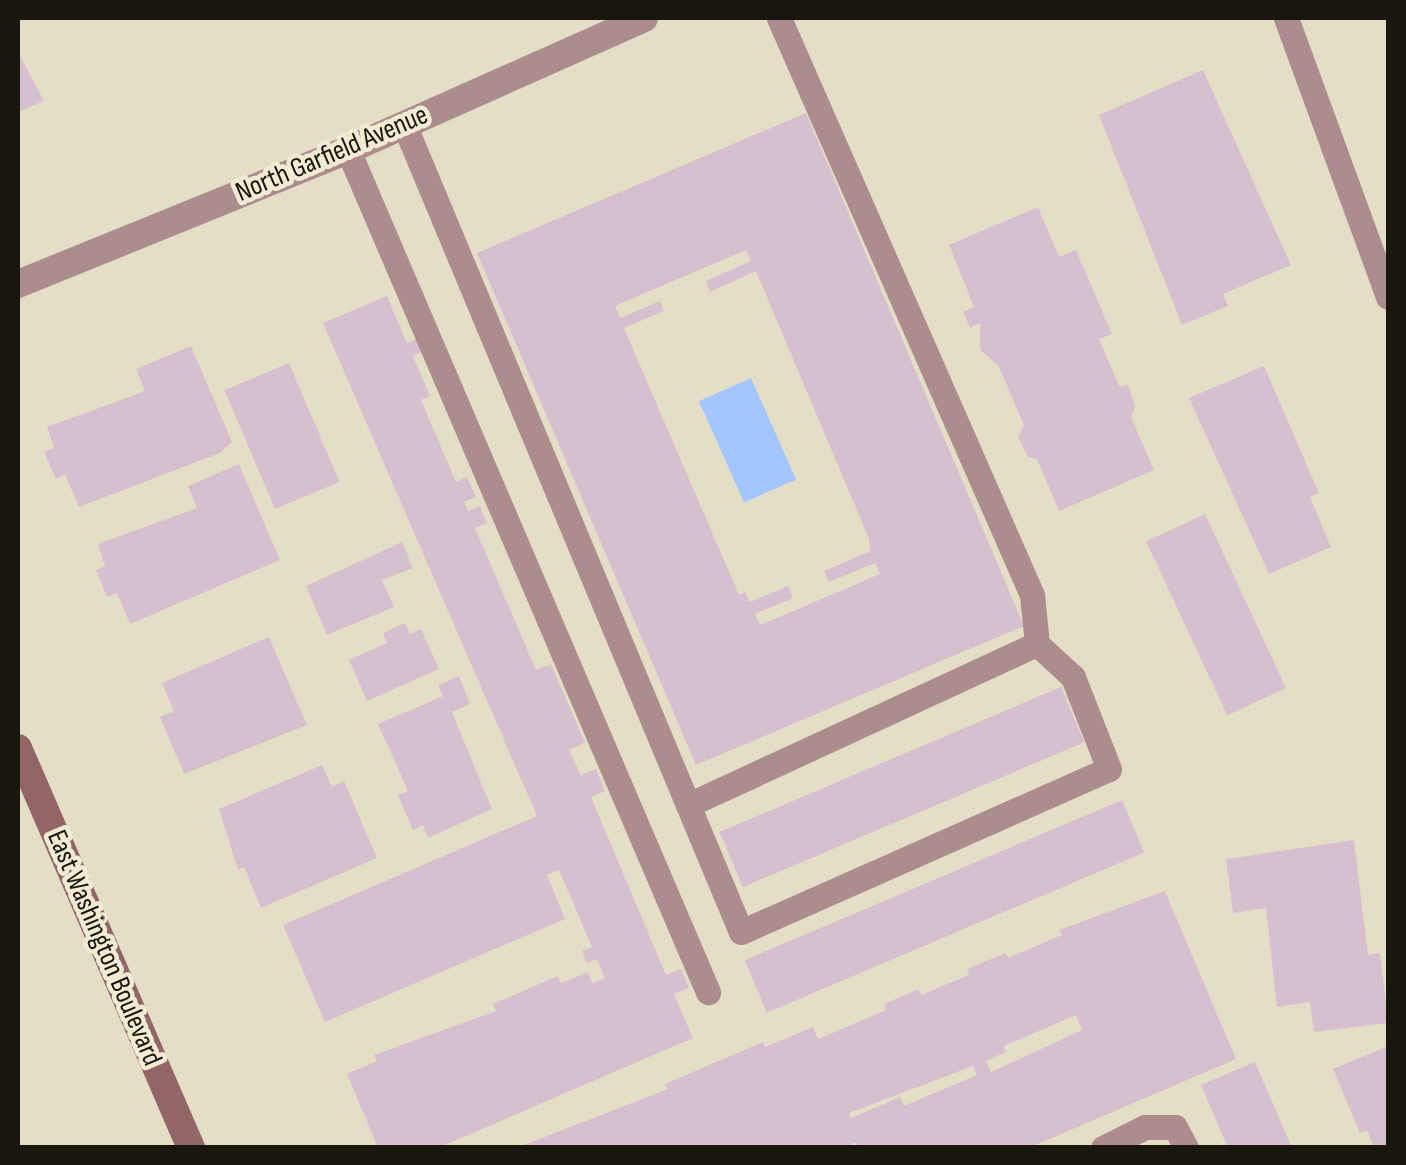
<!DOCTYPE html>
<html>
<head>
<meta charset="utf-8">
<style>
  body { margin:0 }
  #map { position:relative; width:1406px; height:1165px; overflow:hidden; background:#e5dec7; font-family:"Sofia Sans Condensed",sans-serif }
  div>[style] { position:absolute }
  .water>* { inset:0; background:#a4c6fe; transform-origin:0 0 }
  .building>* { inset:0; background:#d6c0cf; transform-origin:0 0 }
  .service>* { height:25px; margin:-12.5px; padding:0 12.5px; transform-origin:12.5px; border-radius:12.5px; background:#ac8c8d }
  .minor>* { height:28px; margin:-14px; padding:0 14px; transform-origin:14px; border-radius:14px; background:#ac8c8d }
  .secondary>* { height:28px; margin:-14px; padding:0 14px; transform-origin:14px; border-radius:14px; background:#926567 }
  span { translate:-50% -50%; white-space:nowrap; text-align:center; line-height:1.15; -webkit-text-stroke:9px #f2ebd4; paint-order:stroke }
  .street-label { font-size:28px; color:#18160d }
  .frame { position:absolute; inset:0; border:20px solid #18160d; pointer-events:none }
</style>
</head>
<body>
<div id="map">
  <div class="water">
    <div style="left:751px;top:378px;width:111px;height:57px;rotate:66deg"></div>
  </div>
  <div class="building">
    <div style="clip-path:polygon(18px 52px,44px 101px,18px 112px)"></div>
    <div style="clip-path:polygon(1203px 70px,1291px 265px,1223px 294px,1228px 306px,1182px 325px,1099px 115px)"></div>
    <div style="clip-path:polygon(evenodd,806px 113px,1024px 626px,696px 765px,477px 253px,806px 113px,746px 250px,751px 261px,706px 281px,710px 292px,756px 271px,869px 539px,870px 551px,824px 571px,829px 582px,875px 563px,880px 574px,760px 625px,755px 614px,793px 598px,788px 586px,750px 602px,745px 592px,739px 595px,624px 328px,664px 311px,660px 301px,620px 318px,615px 306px,746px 250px)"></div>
    <div style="clip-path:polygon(1038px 207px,1059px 257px,1076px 250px,1112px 334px,1099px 339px,1119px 386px,1128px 385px,1135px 406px,1131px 417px,1154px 470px,1059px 511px,1037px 459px,1028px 457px,1018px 437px,1024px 425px,998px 365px,980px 350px,980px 323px,970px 328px,963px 312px,974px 307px,949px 245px)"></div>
    <div style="clip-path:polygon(387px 296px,407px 343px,418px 338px,423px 351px,413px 356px,430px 396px,421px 400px,456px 482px,467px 477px,476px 497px,464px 502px,468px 511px,480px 506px,487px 523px,475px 528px,536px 670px,551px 664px,585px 743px,569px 750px,581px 775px,596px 769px,605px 791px,591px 797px,666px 975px,681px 969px,689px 988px,674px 994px,693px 1038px,438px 1148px,378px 1148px,347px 1074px,377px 1061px,374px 1055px,496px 1011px,493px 1004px,558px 976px,561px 983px,588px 972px,592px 983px,605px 978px,597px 959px,587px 963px,582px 951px,592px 947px,559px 870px,547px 875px,565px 919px,325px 1022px,283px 925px,537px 816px,323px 323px)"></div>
    <div style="clip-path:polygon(191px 346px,232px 442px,220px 453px,79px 507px,65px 474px,56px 479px,44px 452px,54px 448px,47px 427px,145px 391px,136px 369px)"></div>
    <div style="left:289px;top:363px;width:129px;height:70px;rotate:67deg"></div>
    <div style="clip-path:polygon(1264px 366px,1319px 493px,1310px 497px,1331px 547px,1269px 574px,1189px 398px)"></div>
    <div style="clip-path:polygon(239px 464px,280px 560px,130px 624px,117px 593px,107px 597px,96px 570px,105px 566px,98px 544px,197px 508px,188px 486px)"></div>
    <div style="left:1205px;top:514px;width:192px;height:65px;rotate:65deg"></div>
    <div style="clip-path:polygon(402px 542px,413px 568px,382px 580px,394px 607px,327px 635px,306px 586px)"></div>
    <div style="clip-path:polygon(405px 623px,410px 634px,421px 629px,439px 669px,367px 701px,349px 660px,387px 643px,383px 633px)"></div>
    <div style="clip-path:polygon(269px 637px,307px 725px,184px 774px,160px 717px,174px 711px,162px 683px)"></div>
    <div style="clip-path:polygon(459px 676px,470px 704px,452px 712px,492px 809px,428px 838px,423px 825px,413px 830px,398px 795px,408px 791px,378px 724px,443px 696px,438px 685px)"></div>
    <div style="left:1061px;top:687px;width:60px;height:371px;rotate:67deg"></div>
    <div style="clip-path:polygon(322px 765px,332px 787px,344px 781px,377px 858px,261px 908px,244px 867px,238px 870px,219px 809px)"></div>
    <div style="left:1122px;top:800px;width:57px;height:410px;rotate:67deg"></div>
    <div style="clip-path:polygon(1354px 840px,1368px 955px,1380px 953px,1388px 1023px,1314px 1032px,1310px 1002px,1277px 1007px,1266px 908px,1233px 913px,1226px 859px)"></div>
    <div style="clip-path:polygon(evenodd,1165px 891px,1236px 1059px,1031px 1147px,858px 1147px,856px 1142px,842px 1148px,516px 1148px,668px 1089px,665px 1084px,763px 1042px,765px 1047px,813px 1027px,818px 1039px,886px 1010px,884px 1004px,919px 989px,921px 995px,969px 975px,967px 969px,1006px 953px,1008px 958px,1062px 935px,1059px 930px,1165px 891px,1076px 1015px,1082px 1030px,991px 1072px,986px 1061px,1006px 1052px,1004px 1046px,1076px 1015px,1165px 891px,973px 1066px,977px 1075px,904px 1106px,900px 1097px,851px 1118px,849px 1113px,973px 1066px)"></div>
    <div style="clip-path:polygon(1388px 1046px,1388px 1148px,1374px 1148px,1367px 1130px,1360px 1133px,1333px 1069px)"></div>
    <div style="clip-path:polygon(1255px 1062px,1292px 1148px,1228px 1148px,1201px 1085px)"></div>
  </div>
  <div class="service">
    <div style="left:1286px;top:18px;width:297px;rotate:69.9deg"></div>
    <div style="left:404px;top:124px;width:875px;rotate:67.36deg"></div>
    <div style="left:741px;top:932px;width:402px;rotate:-23.9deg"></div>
    <div style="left:1109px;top:769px;width:99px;rotate:-111.4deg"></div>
    <div style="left:1073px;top:677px;width:49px;rotate:-137.5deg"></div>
    <div style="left:1037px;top:644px;width:49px;rotate:-95.8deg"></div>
    <div style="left:1032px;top:595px;width:630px;rotate:-113.68deg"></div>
    <div style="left:348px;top:150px;width:916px;rotate:66.85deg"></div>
    <div style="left:688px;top:805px;width:384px;rotate:-24.8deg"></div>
    <div style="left:1103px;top:1148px;width:47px;rotate:-26.6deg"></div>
    <div style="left:1145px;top:1127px;width:30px"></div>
    <div style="left:1175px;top:1127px;width:24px;rotate:62deg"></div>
  </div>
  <div class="minor">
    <div style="left:18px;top:284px;width:356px;rotate:-22.1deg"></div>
    <div style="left:348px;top:150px;width:324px;rotate:-24deg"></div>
  </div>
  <div class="secondary">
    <div style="left:18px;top:748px;width:436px;rotate:66.6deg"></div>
  </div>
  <div class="street-label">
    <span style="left:332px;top:154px;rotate:-23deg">North Garfield Avenue</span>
    <span style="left:104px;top:948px;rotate:67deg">East Washington Boulevard</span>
  </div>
  <div class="frame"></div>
</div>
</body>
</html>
